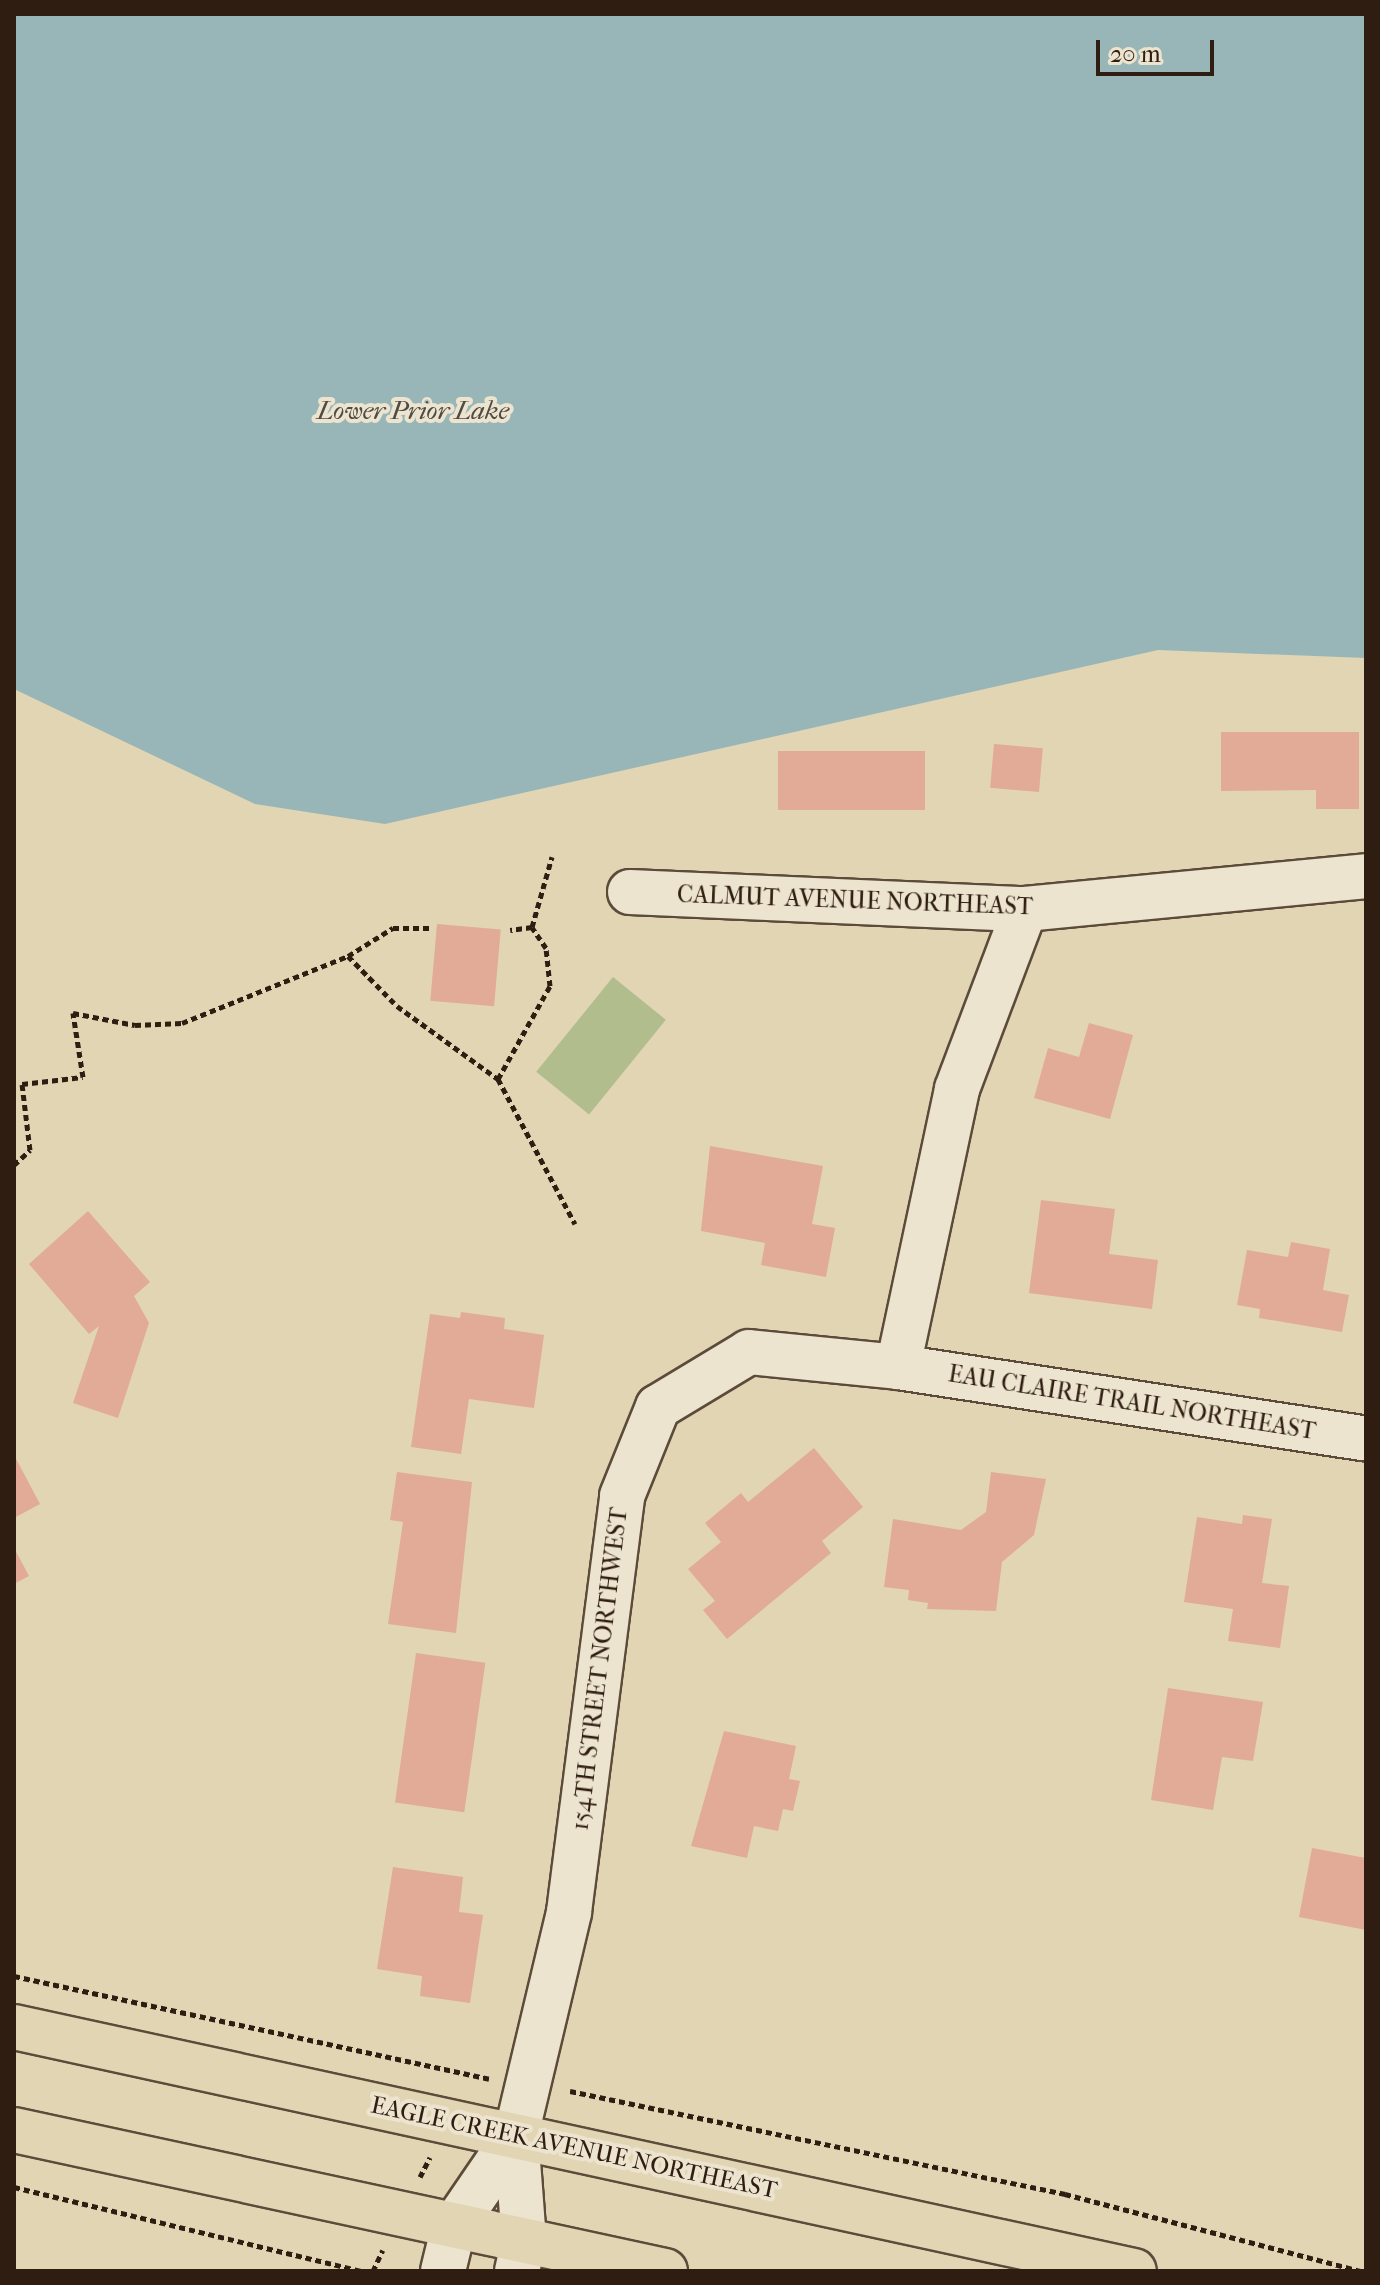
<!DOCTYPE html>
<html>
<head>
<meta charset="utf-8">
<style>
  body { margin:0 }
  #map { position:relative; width:1380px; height:2285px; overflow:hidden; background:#e1d5b4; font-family:"IM FELL French Canon",serif }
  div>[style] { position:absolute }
  .green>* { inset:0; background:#b2bd8d; transform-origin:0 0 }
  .water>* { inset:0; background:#98b6b8 }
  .building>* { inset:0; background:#e1ab98; transform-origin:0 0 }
  .path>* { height:5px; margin-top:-2.5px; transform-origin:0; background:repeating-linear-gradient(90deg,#301d12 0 6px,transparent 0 10px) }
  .roads { filter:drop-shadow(2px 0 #5c4b3a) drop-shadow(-2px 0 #5c4b3a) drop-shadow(0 2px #5c4b3a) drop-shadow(0 -2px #5c4b3a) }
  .minor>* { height:44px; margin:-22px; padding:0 22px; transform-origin:22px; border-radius:22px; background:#ece4ce }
  .major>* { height:44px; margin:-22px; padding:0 22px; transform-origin:22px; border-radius:22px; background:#e1d5b4 }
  span { translate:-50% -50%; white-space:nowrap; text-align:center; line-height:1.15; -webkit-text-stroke:8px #ece4ce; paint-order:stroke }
  .street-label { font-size:24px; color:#301d12 }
  .water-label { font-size:26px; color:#4f4b44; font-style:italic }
  .frame { position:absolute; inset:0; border:16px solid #301d12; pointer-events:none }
  .scale { position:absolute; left:1096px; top:40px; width:118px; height:36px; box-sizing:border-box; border:4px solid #301d12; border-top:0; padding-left:10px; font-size:24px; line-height:28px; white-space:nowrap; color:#301d12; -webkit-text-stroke:6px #ece4ce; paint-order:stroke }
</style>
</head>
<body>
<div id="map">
  <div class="green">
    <div style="left:613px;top:977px;width:68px;height:122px;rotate:39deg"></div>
  </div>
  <div class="water">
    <div style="clip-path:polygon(14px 14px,1366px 14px,1366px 658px,1158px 650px,385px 824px,255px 804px,14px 689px)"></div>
  </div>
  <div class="building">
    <div style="clip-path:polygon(1221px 732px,1359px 732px,1359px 809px,1316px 809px,1316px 790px,1221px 791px)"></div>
    <div style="left:994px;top:744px;width:49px;height:44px;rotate:5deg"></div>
    <div style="left:778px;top:751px;width:147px;height:59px"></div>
    <div style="left:437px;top:924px;width:64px;height:77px;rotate:5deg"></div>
    <div style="clip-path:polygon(1089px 1023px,1133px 1035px,1110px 1119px,1034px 1098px,1048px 1048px,1079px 1057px)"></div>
    <div style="clip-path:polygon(710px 1146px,823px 1166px,812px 1224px,835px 1228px,826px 1277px,761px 1265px,765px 1243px,701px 1231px)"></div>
    <div style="clip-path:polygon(1041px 1200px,1115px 1209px,1109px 1254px,1158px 1260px,1152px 1309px,1029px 1293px)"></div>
    <div style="clip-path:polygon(88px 1211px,150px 1282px,134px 1296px,149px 1323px,118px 1418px,73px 1403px,99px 1326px,89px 1334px,29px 1264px)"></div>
    <div style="clip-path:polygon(1291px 1242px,1330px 1249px,1323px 1290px,1349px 1295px,1342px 1332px,1259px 1318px,1260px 1309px,1237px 1305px,1247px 1250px,1288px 1257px)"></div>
    <div style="clip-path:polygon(461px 1312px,505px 1318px,504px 1329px,544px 1335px,534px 1408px,469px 1399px,461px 1454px,411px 1447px,430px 1314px,460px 1318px)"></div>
    <div style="clip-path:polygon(814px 1448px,863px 1507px,822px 1541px,831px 1553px,727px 1639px,703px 1610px,715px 1601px,688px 1569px,721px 1542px,705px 1523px,741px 1493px,748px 1502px)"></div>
    <div style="clip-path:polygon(14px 1455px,40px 1504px,14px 1518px)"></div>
    <div style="clip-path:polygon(397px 1472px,472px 1482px,456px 1633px,388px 1624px,403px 1522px,390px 1520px)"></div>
    <div style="clip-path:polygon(991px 1472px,1046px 1479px,1034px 1535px,1002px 1562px,996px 1611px,927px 1609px,928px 1603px,908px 1600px,909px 1590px,884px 1587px,893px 1519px,961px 1530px,986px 1512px)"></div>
    <div style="clip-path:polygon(1243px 1515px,1272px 1519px,1262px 1583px,1289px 1586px,1280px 1648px,1228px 1641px,1233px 1609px,1184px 1602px,1197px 1517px,1242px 1524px)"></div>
    <div style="clip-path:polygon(14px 1548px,29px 1576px,14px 1584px)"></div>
    <div style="left:416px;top:1653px;width:70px;height:151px;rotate:8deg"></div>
    <div style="clip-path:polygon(1168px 1688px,1263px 1702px,1253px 1761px,1222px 1757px,1213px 1810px,1151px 1800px)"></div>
    <div style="clip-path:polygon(724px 1731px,796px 1746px,789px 1779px,800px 1781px,793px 1811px,783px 1809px,778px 1831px,754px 1826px,747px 1858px,691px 1846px)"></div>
    <div style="clip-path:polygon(1312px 1848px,1366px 1858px,1366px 1930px,1299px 1917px)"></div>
    <div style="clip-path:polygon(393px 1867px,463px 1877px,459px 1912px,483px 1915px,470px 2003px,420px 1996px,422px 1976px,377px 1969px)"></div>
  </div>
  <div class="path">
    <div style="left:532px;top:927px;width:73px;rotate:-74.1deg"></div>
    <div style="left:348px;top:956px;width:70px;rotate:45.6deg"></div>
    <div style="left:397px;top:1006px;width:125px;rotate:35.9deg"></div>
    <div style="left:498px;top:1079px;width:164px;rotate:62deg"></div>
    <div style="left:498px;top:1079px;width:107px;rotate:-60.8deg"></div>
    <div style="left:550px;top:986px;width:38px;rotate:-96deg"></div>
    <div style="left:546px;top:948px;width:25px;rotate:-124deg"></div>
    <div style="left:532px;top:927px;width:22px;rotate:172deg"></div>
    <div style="left:14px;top:1165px;width:22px;rotate:-43deg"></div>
    <div style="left:30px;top:1150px;width:66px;rotate:-96.9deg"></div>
    <div style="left:22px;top:1084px;width:61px;rotate:-6.5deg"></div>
    <div style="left:83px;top:1077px;width:65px;rotate:-98.9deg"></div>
    <div style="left:73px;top:1013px;width:63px;rotate:11deg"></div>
    <div style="left:135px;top:1025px;width:47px;rotate:-2.4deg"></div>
    <div style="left:182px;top:1023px;width:179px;rotate:-22deg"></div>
    <div style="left:348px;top:956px;width:53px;rotate:-31.9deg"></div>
    <div style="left:393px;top:928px;width:39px"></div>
    <div style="left:14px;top:1976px;width:486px;rotate:12.2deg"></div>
    <div style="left:570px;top:2091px;width:506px;rotate:11.75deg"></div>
    <div style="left:1065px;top:2194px;width:305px;rotate:14.6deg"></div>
    <div style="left:420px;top:2177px;width:22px;rotate:-63deg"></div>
    <div style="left:14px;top:2187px;width:358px;rotate:13.6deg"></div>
    <div style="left:373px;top:2271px;width:23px;rotate:-65deg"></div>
  </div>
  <div class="roads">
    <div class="minor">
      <div style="left:630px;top:892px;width:395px;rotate:2.5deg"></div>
      <div style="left:1025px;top:909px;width:343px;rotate:-5.5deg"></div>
      <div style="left:898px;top:1367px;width:284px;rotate:-78deg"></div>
      <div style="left:957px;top:1089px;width:192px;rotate:-69.3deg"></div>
      <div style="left:443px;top:2271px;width:46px;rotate:-76.3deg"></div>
      <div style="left:454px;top:2226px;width:110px;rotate:-55.7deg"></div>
      <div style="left:517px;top:2271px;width:31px;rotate:-77deg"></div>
      <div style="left:524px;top:2241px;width:106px;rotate:-94.3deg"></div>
      <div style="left:516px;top:2135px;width:229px;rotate:-76.6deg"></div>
      <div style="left:569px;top:1912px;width:419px;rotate:-82.7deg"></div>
      <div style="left:622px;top:1496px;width:96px;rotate:-68deg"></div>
      <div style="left:658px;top:1407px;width:106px;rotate:-31.1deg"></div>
      <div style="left:749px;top:1352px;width:150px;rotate:5.7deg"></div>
      <div style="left:898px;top:1367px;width:474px;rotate:8.7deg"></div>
    </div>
    <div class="major">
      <div style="left:14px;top:2027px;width:1146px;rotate:12.29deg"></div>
      <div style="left:14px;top:2130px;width:666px;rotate:12.22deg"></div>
    </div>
  </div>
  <div class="street-label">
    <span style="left:855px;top:901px;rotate:2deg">CALMUT AVENUE NORTHEAST</span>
    <span style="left:1132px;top:1403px;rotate:9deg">EAU CLAIRE TRAIL NORTHEAST</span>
    <span style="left:600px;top:1669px;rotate:-83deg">154TH STREET NORTHWEST</span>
    <span style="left:574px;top:2148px;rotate:12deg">EAGLE CREEK AVENUE NORTHEAST</span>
  </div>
  <div class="water-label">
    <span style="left:413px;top:411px">Lower Prior Lake</span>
  </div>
  <div class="frame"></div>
  <div class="scale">20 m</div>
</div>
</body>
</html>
